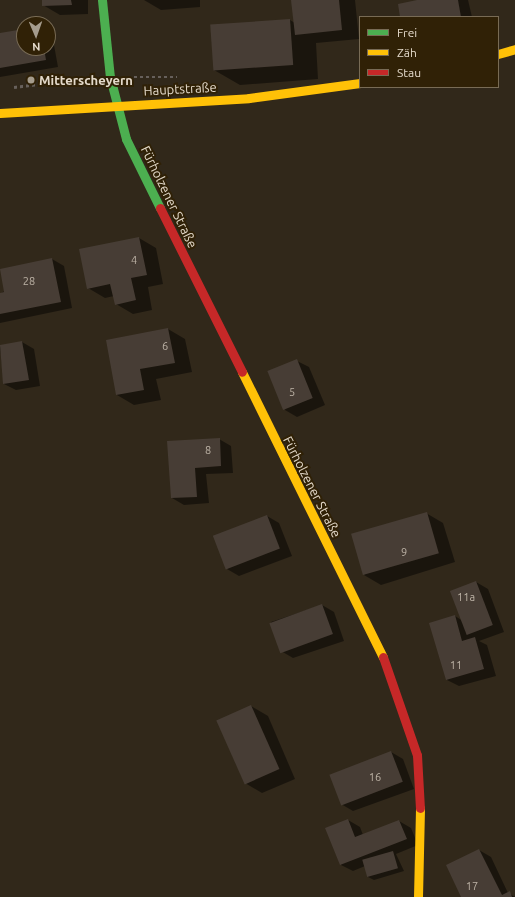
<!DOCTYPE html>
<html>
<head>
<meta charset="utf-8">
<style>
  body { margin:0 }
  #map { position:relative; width:515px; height:897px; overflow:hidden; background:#31281a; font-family:Ubuntu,sans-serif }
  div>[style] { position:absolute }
  .shadow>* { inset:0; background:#0007 }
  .building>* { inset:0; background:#473d35; transform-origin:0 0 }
  .path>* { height:2.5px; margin-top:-1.25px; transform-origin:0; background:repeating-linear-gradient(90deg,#67605b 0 3px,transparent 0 6px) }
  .fast>* { height:9px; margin:-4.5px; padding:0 4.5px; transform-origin:4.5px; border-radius:4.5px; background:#4caf50 }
  .slow>* { height:9px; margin:-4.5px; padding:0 4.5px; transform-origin:4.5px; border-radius:4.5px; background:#ffc107 }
  .jam>* { height:9px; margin:-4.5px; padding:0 4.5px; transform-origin:4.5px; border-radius:4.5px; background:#c62828 }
  .dots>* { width:11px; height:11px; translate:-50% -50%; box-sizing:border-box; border:2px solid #302106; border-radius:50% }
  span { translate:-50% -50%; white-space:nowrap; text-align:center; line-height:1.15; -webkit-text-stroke:4px #302106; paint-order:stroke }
  .number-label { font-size:11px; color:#bdb3a6 }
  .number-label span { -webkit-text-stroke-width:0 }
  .poi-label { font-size:13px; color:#e4dacb; font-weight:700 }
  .left { translate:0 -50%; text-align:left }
  .street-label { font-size:13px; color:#e4dacb }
  .legend { position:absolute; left:359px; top:16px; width:140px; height:72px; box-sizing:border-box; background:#302106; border:1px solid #786b55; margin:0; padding:5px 7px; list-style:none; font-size:12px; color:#e4dacb }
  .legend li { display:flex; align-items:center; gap:8px; height:20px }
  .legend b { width:20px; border:1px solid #786b55 }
  .north { position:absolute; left:16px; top:16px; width:40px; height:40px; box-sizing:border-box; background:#302106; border:1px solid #786b55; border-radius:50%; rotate:178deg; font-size:11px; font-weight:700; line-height:16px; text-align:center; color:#e4dacb }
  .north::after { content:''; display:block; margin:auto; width:14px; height:18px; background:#a59c8d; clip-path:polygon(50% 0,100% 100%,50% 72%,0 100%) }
</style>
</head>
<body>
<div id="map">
  <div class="shadow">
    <div style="clip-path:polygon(43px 0,88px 0,88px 14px,60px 15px,43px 5px)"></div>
    <div style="clip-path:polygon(200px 0,200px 7px,161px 10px,144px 0)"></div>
    <div style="clip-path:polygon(292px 0,355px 0,359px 39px,316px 43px,318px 79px,240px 85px,214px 70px,290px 20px,295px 23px)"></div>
    <div style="clip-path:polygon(423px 0,468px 0,472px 17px,401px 17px)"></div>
    <div style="clip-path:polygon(24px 30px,24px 48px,48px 48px,48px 31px,52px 34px,58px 67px,0 77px,0 34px)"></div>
    <div style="clip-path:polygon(139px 238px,156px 248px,163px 284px,148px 287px,152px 310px,133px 314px,116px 304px,114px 296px,105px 298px,88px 288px)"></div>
    <div style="clip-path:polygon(52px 259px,64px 266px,72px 308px,0 323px,0 294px)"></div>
    <div style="clip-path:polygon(168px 329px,185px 339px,192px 372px,156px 379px,161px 400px,134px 405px,117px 395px,107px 341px)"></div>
    <div style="clip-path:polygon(22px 342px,34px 349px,40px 386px,16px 390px,4px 384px,0 346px)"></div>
    <div style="clip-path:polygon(297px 361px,309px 367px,325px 405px,297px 417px,285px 410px)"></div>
    <div style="clip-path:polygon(219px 439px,231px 446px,233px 473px,206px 474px,209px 503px,184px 505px,172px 498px,168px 442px)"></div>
    <div style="clip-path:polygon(426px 513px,443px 523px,455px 562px,381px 585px,364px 575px)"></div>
    <div style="clip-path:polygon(267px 516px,279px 523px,292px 556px,239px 576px,227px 569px)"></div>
    <div style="clip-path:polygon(476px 582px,488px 589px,504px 632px,479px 641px,487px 645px,496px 676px,459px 686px,447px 680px,455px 616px,463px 621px)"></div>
    <div style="clip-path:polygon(322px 605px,334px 612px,344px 641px,293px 658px,281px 651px,271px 622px)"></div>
    <div style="clip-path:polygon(251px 706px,268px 716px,295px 779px,262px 793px,245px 783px)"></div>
    <div style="clip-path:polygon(391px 752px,403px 759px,414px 789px,353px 811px,341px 804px)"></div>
    <div style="clip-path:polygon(348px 820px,360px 827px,363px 835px,399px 821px,411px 828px,418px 845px,396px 854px,404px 871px,374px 880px,368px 877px,365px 866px,353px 871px,341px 865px)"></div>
    <div style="clip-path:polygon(479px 850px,491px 857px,508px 893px,515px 897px,463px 897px)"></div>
  </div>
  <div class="building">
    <div style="clip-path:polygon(42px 0,71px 0,72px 5px,42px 6px)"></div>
    <div style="clip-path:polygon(291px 0,339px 0,342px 30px,295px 35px)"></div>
    <div style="clip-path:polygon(417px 0,458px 0,461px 17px,400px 17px,398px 4px)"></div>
    <div style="left:290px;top:19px;width:46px;height:80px;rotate:86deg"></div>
    <div style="clip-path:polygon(24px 29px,24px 48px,44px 48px,46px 60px,0 68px,0 33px)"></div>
    <div style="clip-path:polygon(139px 237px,147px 275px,131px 278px,136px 300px,115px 305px,110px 284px,87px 289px,79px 249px)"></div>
    <div style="clip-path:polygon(52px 258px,61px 302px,0 314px,0 293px,4px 292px,0 269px)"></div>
    <div style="clip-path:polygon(168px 328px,175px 363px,140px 369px,144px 390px,116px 395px,106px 340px)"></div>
    <div style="clip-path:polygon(22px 341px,29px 380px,3px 384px,0 345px)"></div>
    <div style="left:297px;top:359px;width:42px;height:32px;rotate:68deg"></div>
    <div style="clip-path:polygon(220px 438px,221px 466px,195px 468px,197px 497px,171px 498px,167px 441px)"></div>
    <div style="left:427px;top:512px;width:43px;height:79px;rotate:74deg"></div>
    <div style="left:267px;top:515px;width:36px;height:58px;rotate:69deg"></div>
    <div style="left:476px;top:581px;width:47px;height:28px;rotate:69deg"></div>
    <div style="left:322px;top:604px;width:32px;height:56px;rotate:70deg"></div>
    <div style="clip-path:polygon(455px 615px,462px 641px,475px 637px,484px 669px,446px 680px,429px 623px)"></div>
    <div style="left:251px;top:705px;width:70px;height:38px;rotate:66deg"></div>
    <div style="left:391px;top:751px;width:33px;height:66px;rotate:69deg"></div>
    <div style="clip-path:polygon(348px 819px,355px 837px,399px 820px,407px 839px,340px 865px,325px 828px)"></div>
    <div style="clip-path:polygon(479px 849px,502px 895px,510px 891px,512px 897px,461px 897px,446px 865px)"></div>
    <div style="left:393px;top:851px;width:18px;height:32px;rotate:74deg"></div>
  </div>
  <div class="path">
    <div style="left:134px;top:77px;width:43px"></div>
    <div style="left:14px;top:87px;width:74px;rotate:-7deg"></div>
  </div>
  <div class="fast">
    <div style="left:102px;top:0;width:77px;rotate:84.1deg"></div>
    <div style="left:110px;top:77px;width:64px;rotate:75.5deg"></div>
    <div style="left:126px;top:139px;width:77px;rotate:63.8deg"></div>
  </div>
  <div class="slow">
    <div style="left:498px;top:54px;width:18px;rotate:-16deg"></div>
    <div style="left:0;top:113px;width:249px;rotate:-3.4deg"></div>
    <div style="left:249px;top:98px;width:112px;rotate:-7.7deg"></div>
    <div style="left:242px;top:372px;width:318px;rotate:63.7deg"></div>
    <div style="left:418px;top:897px;width:89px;rotate:-88.7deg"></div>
  </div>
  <div class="jam">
    <div style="left:160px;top:208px;width:183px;rotate:63.4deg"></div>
    <div style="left:383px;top:657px;width:104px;rotate:70.9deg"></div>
    <div style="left:417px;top:755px;width:53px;rotate:86.8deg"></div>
  </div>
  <div class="dots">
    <div style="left:31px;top:80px;background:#a59c8d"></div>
  </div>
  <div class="number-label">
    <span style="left:134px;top:260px">4</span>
    <span style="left:29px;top:281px">28</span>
    <span style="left:165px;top:346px">6</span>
    <span style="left:292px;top:392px">5</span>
    <span style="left:208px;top:450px">8</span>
    <span style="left:404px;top:552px">9</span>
    <span style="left:466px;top:597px">11a</span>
    <span style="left:456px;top:665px">11</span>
    <span style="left:375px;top:777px">16</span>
    <span style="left:472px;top:886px">17</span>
  </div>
  <div class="poi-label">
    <span class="left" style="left:39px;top:80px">Mitterscheyern</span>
  </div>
  <div class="street-label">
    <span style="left:180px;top:89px;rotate:-3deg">Hauptstraße</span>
    <span style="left:169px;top:197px;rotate:64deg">Fürholzener Straße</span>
    <span style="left:312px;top:487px;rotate:63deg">Fürholzener Straße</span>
  </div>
  <ul class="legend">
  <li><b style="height:5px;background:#4caf50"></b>Frei</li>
  <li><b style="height:5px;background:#ffc107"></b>Zäh</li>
  <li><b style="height:5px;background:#c62828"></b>Stau</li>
  </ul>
  <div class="north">N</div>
</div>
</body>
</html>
